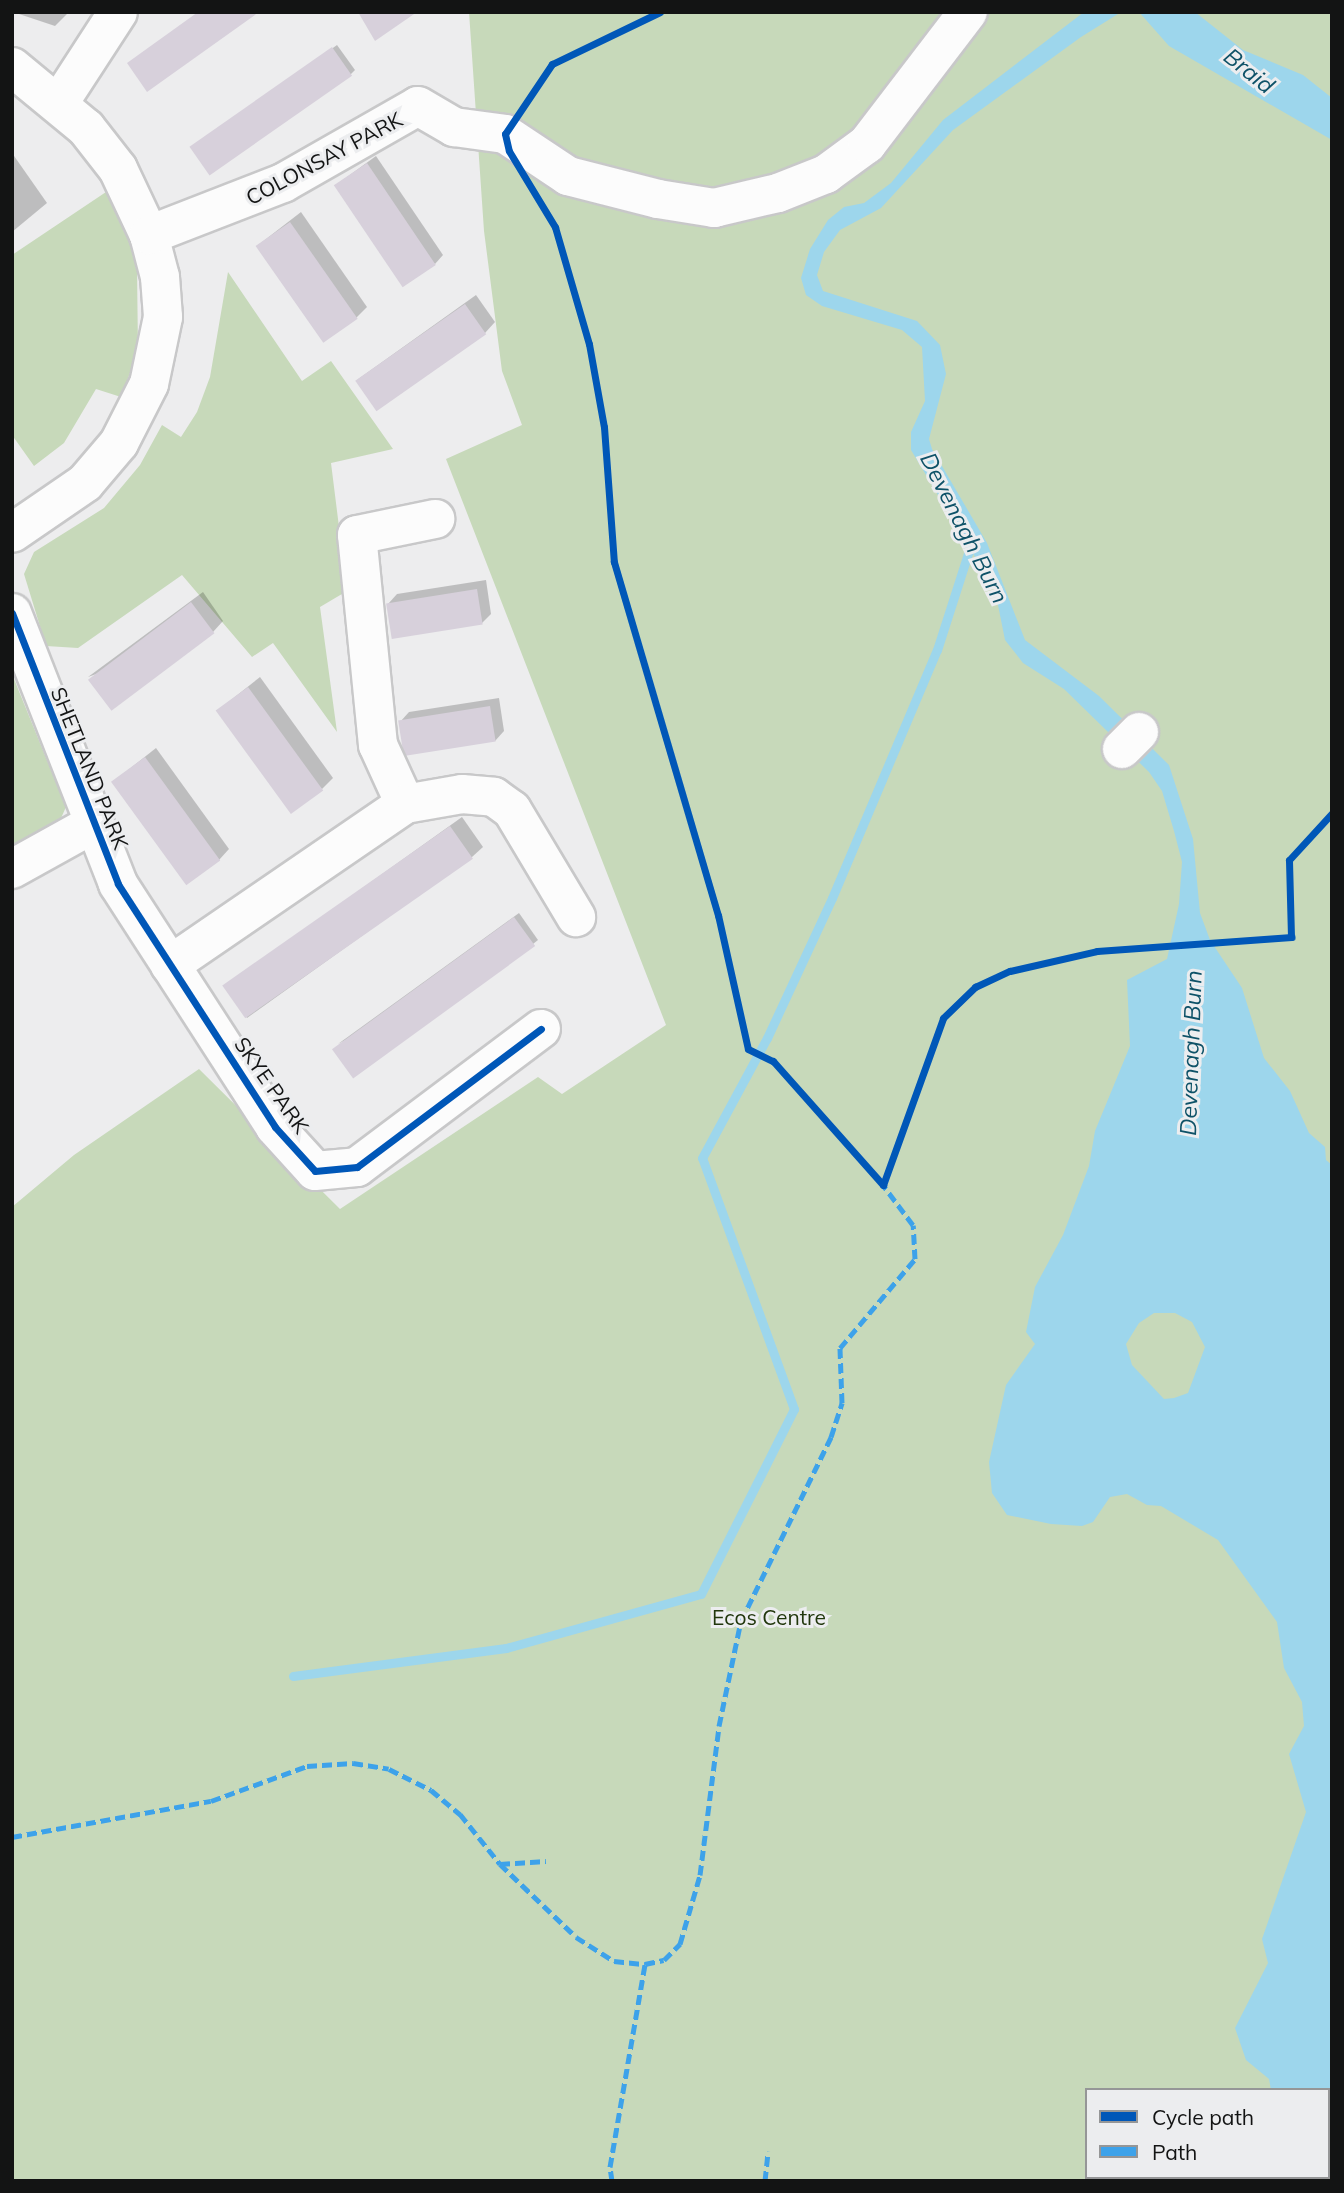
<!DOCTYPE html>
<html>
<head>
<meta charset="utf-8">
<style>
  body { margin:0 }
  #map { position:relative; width:1344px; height:2193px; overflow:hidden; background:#ededee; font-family:Mulish,sans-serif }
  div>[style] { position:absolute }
  .green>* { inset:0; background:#c7d9ba }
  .water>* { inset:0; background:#9dd6ec }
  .shadow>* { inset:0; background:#0003 }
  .stream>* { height:9px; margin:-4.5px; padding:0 4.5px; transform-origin:4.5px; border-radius:4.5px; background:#9dd6ec }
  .building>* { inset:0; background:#d7d0db; transform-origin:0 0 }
  .roads { filter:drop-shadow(2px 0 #c8c8c9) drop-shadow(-2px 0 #c8c8c9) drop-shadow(0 2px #c8c8c9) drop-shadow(0 -2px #c8c8c9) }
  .minor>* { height:38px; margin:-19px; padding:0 19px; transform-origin:19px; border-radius:19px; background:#fcfcfc }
  .quiet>* { height:5px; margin-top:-2.5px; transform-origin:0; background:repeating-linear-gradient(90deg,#3da2ea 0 10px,transparent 0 15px) }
  .cycleway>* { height:7px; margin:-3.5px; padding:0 3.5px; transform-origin:3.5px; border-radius:3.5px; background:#0057b8 }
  span { translate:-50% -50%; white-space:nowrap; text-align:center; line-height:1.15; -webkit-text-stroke:6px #ecedef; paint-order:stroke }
  .street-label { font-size:21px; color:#131414 }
  .park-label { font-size:21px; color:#21370c }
  .water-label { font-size:23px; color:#0e5268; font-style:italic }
  .frame { position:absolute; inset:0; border:14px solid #131414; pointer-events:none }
  .legend { position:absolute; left:1085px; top:2088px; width:245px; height:91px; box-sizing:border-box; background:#ecedef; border:2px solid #959697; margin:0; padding:9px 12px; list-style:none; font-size:21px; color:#131414 }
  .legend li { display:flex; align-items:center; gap:14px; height:35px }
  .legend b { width:35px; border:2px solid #959697 }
</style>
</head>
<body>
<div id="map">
  <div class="green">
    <div style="clip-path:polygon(evenodd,469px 12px,1332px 12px,1332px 2181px,12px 2181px,12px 1207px,74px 1155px,199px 1069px,340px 1209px,538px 1077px,562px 1094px,666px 1025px,446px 459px,522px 425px,502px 371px,484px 231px,469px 12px,1087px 2090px,1328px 2090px,1328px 2177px,1087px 2177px,1087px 2090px)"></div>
    <div style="clip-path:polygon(106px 192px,128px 230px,137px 268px,138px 351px,121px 397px,96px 389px,64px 443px,34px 466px,12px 435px,12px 255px)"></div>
    <div style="clip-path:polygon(228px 272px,302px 381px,331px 361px,393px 449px,331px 463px,347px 591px,320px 607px,337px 732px,273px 643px,252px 657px,182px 575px,78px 648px,46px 646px,24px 574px,34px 552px,104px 508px,140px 465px,162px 425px,181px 437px,197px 412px,210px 377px)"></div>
    <div style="clip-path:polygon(12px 674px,66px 807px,57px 827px,12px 851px)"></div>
  </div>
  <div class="water">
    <div style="clip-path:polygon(evenodd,1084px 12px,1132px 12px,1118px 14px,1081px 37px,953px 130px,881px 208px,840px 230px,824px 252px,817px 275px,823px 291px,917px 321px,940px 345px,946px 374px,929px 439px,932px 449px,987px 543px,1025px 640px,1099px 696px,1169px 765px,1193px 839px,1200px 913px,1210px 940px,1242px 988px,1264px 1058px,1290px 1091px,1309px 1133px,1325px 1147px,1326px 1160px,1332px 1165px,1332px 2174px,1328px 2090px,1271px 2090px,1269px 2079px,1246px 2060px,1235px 2028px,1268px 1963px,1262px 1939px,1306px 1812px,1289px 1754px,1304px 1726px,1302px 1702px,1284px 1668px,1277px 1622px,1218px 1540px,1161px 1506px,1147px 1505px,1127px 1494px,1110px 1497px,1093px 1522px,1082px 1526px,1051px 1524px,1007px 1515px,992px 1493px,989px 1462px,1006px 1385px,1035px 1344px,1026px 1332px,1035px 1287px,1063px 1235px,1089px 1166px,1095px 1131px,1130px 1046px,1127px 980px,1167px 959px,1179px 904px,1182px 862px,1174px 831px,1162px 791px,1149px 772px,1064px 689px,1023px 663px,1005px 640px,995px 590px,911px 450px,911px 432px,925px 401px,922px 347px,902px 330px,822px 306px,806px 295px,801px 278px,810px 249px,828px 220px,844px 207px,864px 203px,891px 183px,943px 120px,1084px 12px,1154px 1313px,1175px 1313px,1192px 1322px,1205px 1347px,1188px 1393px,1174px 1398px,1164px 1399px,1132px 1365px,1126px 1344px,1139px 1323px,1154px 1313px)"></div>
    <div style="clip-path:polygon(1139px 12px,1195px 12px,1243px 50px,1303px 75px,1332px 98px,1332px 140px,1169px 46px)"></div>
  </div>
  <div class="shadow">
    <div style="clip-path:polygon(13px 12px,69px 12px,55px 26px)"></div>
    <div style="clip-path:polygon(337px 45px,355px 70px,350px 75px,198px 145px)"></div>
    <div style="clip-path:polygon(12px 153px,47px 203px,12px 232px)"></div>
    <div style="clip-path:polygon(376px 156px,443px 255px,435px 264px,336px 185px)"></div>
    <div style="clip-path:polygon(301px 212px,367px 307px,356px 318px,257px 246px)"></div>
    <div style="clip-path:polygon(476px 295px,495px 322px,485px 333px,357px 380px)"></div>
    <div style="clip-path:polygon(486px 580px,491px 614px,482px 623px,388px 604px,397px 594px)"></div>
    <div style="clip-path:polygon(203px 592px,223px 621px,213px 632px,88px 677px)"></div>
    <div style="clip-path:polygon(260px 677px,333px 778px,322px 789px,217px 711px)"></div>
    <div style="clip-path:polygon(499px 698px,504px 731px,495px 741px,400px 722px,409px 712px)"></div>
    <div style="clip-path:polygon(156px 748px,229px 849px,219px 860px,113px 782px)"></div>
    <div style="clip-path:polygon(462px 817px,483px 847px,472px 857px,247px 1018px,226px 988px,237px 978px)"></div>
    <div style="clip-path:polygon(519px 913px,538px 940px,533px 944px,338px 1044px)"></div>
  </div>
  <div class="stream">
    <div style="left:293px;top:1676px;width:215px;rotate:-7.5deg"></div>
    <div style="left:506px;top:1648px;width:202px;rotate:-15.5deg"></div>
    <div style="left:701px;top:1594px;width:207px;rotate:-63.3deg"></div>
    <div style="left:794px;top:1409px;width:267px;rotate:-110.1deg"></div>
    <div style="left:702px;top:1158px;width:136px;rotate:-61.6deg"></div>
    <div style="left:767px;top:1038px;width:154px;rotate:-65.1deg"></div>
    <div style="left:832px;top:898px;width:269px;rotate:-67.1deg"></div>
    <div style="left:937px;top:650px;width:118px;rotate:-72.2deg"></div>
  </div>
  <div class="building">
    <div style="clip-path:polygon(198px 12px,259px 12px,147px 92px,127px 63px)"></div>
    <div style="clip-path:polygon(358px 12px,417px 12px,375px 41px)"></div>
    <div style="left:332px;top:47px;width:35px;height:174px;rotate:55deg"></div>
    <div style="left:367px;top:163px;width:123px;height:40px;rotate:56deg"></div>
    <div style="left:290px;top:222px;width:118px;height:42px;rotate:55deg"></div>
    <div style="left:465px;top:304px;width:37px;height:134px;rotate:55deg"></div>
    <div style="left:477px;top:589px;width:36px;height:92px;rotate:81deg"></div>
    <div style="left:191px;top:602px;width:39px;height:129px;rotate:53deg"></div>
    <div style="left:248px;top:687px;width:128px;height:40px;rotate:54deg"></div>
    <div style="left:490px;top:706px;width:36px;height:93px;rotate:81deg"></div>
    <div style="left:145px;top:757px;width:128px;height:42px;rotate:54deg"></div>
    <div style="left:450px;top:826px;width:40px;height:278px;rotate:55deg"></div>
    <div style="left:514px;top:917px;width:36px;height:225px;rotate:54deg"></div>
  </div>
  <div class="roads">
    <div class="minor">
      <div style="left:12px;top:67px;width:96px;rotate:39.5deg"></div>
      <div style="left:86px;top:128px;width:52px;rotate:52deg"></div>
      <div style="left:118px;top:169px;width:73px;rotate:64.8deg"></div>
      <div style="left:149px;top:235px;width:43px;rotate:75.3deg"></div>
      <div style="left:160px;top:277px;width:40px;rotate:85.7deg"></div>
      <div style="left:163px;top:317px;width:68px;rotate:101.8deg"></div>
      <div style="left:149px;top:384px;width:66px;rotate:117deg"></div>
      <div style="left:119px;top:443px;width:52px;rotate:130.4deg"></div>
      <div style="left:85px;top:483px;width:88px;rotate:145.6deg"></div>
      <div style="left:59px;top:103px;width:108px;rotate:-57deg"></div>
      <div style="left:149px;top:235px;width:144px;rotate:-21.2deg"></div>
      <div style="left:283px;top:183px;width:155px;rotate:-29.7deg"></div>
      <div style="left:418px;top:106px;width:42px;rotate:30.3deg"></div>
      <div style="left:454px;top:127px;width:51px;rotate:7.8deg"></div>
      <div style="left:505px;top:134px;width:76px;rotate:33.7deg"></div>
      <div style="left:568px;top:176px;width:93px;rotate:14.3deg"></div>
      <div style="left:658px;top:199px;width:57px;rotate:9.1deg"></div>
      <div style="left:714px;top:208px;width:66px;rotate:-13.2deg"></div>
      <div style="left:778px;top:193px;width:52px;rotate:-21.6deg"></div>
      <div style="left:826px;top:174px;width:51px;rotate:-36.2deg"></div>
      <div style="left:867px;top:144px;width:166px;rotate:-52.6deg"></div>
      <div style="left:12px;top:613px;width:291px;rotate:68.6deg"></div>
      <div style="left:118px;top:884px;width:289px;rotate:57.1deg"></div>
      <div style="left:275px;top:1127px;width:59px;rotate:47.7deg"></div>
      <div style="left:315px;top:1171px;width:42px;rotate:-5.4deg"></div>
      <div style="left:357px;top:1167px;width:230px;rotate:-36.9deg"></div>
      <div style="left:1122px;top:749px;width:24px;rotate:-45deg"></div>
      <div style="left:405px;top:804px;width:65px;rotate:-114.6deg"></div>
      <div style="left:378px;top:745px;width:211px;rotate:-95.7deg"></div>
      <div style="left:357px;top:535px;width:80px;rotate:-11.6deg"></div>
      <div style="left:12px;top:869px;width:93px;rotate:-29.1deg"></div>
      <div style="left:170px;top:965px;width:285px;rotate:-34.4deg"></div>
      <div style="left:405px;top:804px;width:58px;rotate:-10deg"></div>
      <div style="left:462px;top:794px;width:32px;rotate:5deg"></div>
      <div style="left:494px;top:797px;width:22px;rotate:36deg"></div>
      <div style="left:512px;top:810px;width:125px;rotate:59.1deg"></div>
    </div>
  </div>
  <div class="quiet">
    <div style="left:12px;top:1837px;width:202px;rotate:-10.3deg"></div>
    <div style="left:211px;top:1801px;width:102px;rotate:-20deg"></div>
    <div style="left:307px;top:1766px;width:46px;rotate:-3.7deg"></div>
    <div style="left:353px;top:1763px;width:36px;rotate:9deg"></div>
    <div style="left:389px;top:1769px;width:47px;rotate:26.6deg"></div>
    <div style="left:431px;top:1790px;width:38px;rotate:40deg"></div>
    <div style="left:460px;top:1814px;width:64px;rotate:51.3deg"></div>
    <div style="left:500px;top:1864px;width:105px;rotate:43.8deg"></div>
    <div style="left:576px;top:1937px;width:45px;rotate:32.3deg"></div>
    <div style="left:614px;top:1961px;width:31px;rotate:6deg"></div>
    <div style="left:645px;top:1964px;width:19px;rotate:-12deg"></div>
    <div style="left:664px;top:1960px;width:23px;rotate:-45deg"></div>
    <div style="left:680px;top:1944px;width:72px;rotate:-73.8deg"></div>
    <div style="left:700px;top:1875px;width:150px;rotate:-82.7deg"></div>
    <div style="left:719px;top:1726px;width:107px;rotate:-78.2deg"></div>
    <div style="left:741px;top:1621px;width:205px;rotate:-63.9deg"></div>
    <div style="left:831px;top:1437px;width:36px;rotate:-72deg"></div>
    <div style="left:842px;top:1403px;width:55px;rotate:-92.1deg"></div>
    <div style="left:840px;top:1348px;width:116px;rotate:-49.9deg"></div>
    <div style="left:915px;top:1259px;width:34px;rotate:-93deg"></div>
    <div style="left:913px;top:1225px;width:50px;rotate:-126.9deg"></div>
    <div style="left:500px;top:1864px;width:46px;rotate:-3.7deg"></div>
    <div style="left:612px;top:2181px;width:14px;rotate:-98deg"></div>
    <div style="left:610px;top:2167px;width:206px;rotate:-80.2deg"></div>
    <div style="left:765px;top:2181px;width:30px;rotate:-84deg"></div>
  </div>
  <div class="cycleway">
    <div style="left:660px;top:12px;width:120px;rotate:154.3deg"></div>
    <div style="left:552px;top:64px;width:84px;rotate:123.9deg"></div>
    <div style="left:505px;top:134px;width:17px;rotate:77deg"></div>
    <div style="left:509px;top:151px;width:89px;rotate:58.8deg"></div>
    <div style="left:555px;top:227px;width:122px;rotate:73.8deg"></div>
    <div style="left:589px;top:344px;width:84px;rotate:79.8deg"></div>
    <div style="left:604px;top:427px;width:135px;rotate:85.8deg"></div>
    <div style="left:614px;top:562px;width:368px;rotate:73.6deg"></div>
    <div style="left:718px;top:915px;width:137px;rotate:77.4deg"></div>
    <div style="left:748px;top:1049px;width:28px;rotate:26deg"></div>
    <div style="left:773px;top:1061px;width:166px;rotate:48.4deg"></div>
    <div style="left:883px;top:1185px;width:177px;rotate:-70.2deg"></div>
    <div style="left:943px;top:1018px;width:45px;rotate:-44.1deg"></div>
    <div style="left:975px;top:987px;width:38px;rotate:-25deg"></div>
    <div style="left:1010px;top:971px;width:89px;rotate:-12.9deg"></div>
    <div style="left:1097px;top:951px;width:195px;rotate:-4.1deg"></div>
    <div style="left:1291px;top:937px;width:77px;rotate:-91.5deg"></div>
    <div style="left:1289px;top:860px;width:64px;rotate:-47.5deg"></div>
    <div style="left:12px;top:613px;width:291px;rotate:68.6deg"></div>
    <div style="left:118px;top:884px;width:289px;rotate:57.1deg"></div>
    <div style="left:275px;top:1127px;width:59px;rotate:47.7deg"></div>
    <div style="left:315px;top:1171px;width:42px;rotate:-5.4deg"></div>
    <div style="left:357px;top:1167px;width:230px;rotate:-36.9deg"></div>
  </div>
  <div class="street-label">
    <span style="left:324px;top:158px;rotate:-28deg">COLONSAY PARK</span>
    <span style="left:90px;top:768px;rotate:68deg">SHETLAND PARK</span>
    <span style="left:272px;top:1085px;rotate:55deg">SKYE PARK</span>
  </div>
  <div class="park-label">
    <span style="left:769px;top:1617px">Ecos Centre</span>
  </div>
  <div class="water-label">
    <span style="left:1249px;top:71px;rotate:39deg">Braid</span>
    <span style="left:964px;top:528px;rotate:63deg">Devenagh Burn</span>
    <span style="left:1191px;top:1053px;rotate:-88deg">Devenagh Burn</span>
  </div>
  <div class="frame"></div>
  <ul class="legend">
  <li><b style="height:9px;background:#0057b8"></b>Cycle path</li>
  <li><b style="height:9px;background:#3da2ea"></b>Path</li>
  </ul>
</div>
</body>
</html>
